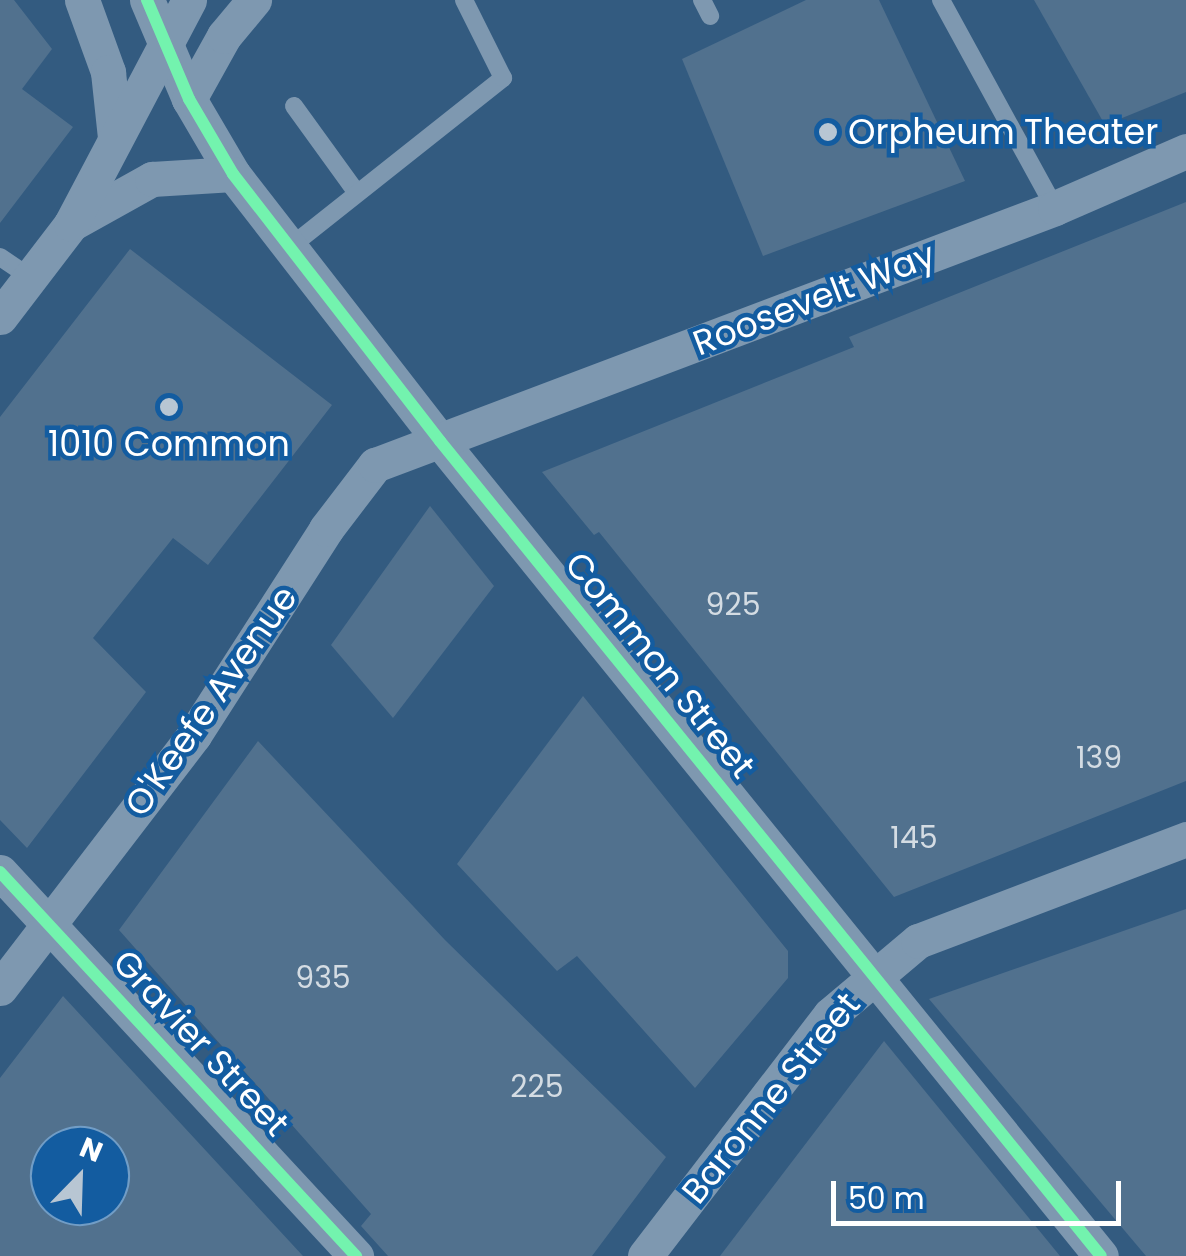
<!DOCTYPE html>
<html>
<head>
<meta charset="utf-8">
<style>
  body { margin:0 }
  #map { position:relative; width:1186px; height:1256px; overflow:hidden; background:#335b80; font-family:Poppins,sans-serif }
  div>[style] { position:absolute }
  .building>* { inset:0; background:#51718e }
  .service>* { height:18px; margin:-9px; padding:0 9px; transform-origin:9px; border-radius:9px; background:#7e98b0 }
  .minor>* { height:35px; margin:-17.5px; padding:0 17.5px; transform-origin:17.5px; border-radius:17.5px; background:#7e98b0 }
  .cycleway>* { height:12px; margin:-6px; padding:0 6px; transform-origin:6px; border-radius:6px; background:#73f3ae }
  .dots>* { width:28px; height:28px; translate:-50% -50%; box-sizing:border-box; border:5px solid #135ca0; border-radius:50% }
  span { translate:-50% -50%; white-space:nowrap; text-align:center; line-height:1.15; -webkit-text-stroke:9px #135ca0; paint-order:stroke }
  .number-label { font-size:30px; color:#d4dce3 }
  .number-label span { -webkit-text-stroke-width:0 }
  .poi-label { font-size:35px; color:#fff }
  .left { translate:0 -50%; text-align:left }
  .street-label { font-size:35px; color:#fff }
  .north { position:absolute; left:30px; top:1126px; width:100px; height:100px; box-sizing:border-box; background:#135ca0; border:2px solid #719dc6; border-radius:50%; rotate:23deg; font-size:28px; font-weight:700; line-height:40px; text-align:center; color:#fff }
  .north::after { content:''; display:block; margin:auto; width:35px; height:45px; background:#b8c6d3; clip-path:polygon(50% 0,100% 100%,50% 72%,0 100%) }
  .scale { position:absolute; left:831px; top:1181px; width:290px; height:45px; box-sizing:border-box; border:5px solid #fff; border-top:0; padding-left:12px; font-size:30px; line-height:35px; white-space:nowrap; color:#fff; -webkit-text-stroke:8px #135ca0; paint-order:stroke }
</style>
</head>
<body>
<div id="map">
  <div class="building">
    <div style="clip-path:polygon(0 0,14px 0,52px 49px,22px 89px,73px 127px,0 223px)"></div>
    <div style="clip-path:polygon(806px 0,879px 0,965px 181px,763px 256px,682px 59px)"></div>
    <div style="clip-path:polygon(1034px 0,1186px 0,1186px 92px,1105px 125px)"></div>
    <div style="clip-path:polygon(1186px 202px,1186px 781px,894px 897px,599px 532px,594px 535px,542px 472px,854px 347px,849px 337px)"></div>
    <div style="clip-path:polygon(130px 249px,332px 405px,208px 565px,173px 538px,93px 638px,146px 692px,27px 848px,0 820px,0 417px)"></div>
    <div style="clip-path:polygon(430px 506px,494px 586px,393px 718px,331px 645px)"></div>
    <div style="clip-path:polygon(583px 696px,788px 951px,788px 978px,695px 1088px,577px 956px,557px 971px,457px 864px)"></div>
    <div style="clip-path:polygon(258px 741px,445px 940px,666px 1157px,592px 1256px,388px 1256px,361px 1226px,371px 1214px,119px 930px)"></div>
    <div style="clip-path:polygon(1186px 909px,1186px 1256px,1146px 1256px,929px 999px)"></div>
    <div style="clip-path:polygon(evenodd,63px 996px,303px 1256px,0 1256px,0 1078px,63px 996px,50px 1146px,110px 1146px,110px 1206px,50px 1206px,50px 1146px)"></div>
    <div style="clip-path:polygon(884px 1041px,1060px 1256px,720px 1256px)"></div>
  </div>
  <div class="service">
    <div style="left:702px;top:0;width:18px;rotate:63deg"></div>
    <div style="left:941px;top:0;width:237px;rotate:61.3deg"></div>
    <div style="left:294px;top:106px;width:107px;rotate:54.1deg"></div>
    <div style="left:290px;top:247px;width:272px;rotate:-38.4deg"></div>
    <div style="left:503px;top:78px;width:87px;rotate:-116.6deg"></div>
    <div style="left:0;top:257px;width:36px;rotate:34deg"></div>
  </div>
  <div class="minor">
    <div style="left:82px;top:0;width:77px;rotate:70.1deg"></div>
    <div style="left:108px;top:72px;width:65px;rotate:83.9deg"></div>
    <div style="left:147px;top:0;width:108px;rotate:67deg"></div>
    <div style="left:189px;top:99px;width:87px;rotate:59.6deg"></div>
    <div style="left:233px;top:174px;width:338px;rotate:52.2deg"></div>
    <div style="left:440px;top:441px;width:1049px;rotate:50.96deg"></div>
    <div style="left:189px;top:99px;width:72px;rotate:-60.9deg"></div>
    <div style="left:224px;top:36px;width:47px;rotate:-50.2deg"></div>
    <div style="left:71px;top:224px;width:93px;rotate:-29.1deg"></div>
    <div style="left:152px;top:179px;width:81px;rotate:-3.5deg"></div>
    <div style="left:0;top:317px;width:117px;rotate:-52.6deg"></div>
    <div style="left:71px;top:224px;width:253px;rotate:-62.2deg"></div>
    <div style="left:0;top:872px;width:524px;rotate:47.17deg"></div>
    <div style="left:0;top:988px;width:319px;rotate:-52.5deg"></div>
    <div style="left:194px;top:735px;width:245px;rotate:-57.3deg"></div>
    <div style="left:326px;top:529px;width:81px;rotate:-52.6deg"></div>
    <div style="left:375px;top:465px;width:727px;rotate:-20.7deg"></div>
    <div style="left:1055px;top:208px;width:143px;rotate:-23.5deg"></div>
    <div style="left:645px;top:1256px;width:304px;rotate:-52.5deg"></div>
    <div style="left:830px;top:1015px;width:115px;rotate:-40.1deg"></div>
    <div style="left:918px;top:941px;width:287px;rotate:-20.8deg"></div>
  </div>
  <div class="cycleway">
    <div style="left:147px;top:0;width:108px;rotate:67deg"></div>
    <div style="left:189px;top:99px;width:87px;rotate:59.6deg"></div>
    <div style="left:233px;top:174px;width:338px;rotate:52.2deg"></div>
    <div style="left:440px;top:441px;width:1049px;rotate:50.96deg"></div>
    <div style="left:0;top:872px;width:524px;rotate:47.17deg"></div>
  </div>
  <div class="dots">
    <div style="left:828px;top:132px;background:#b8c6d3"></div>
    <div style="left:169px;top:407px;background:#b8c6d3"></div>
  </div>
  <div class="number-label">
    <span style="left:733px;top:605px">925</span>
    <span style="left:1099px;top:758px">139</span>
    <span style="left:914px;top:838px">145</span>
    <span style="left:323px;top:978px">935</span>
    <span style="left:537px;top:1087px">225</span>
  </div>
  <div class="poi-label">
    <span class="left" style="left:848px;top:132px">Orpheum Theater</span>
    <span style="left:169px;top:444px">1010 Common</span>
  </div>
  <div class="street-label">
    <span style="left:814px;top:299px;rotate:-21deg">Roosevelt Way</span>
    <span style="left:660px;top:665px;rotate:51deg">Common Street</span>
    <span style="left:211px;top:701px;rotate:-55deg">O'Keefe Avenue</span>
    <span style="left:201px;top:1043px;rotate:47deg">Gravier Street</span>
    <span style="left:771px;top:1098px;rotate:-51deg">Baronne Street</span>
  </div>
  <div class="north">N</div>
  <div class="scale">50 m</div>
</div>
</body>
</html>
